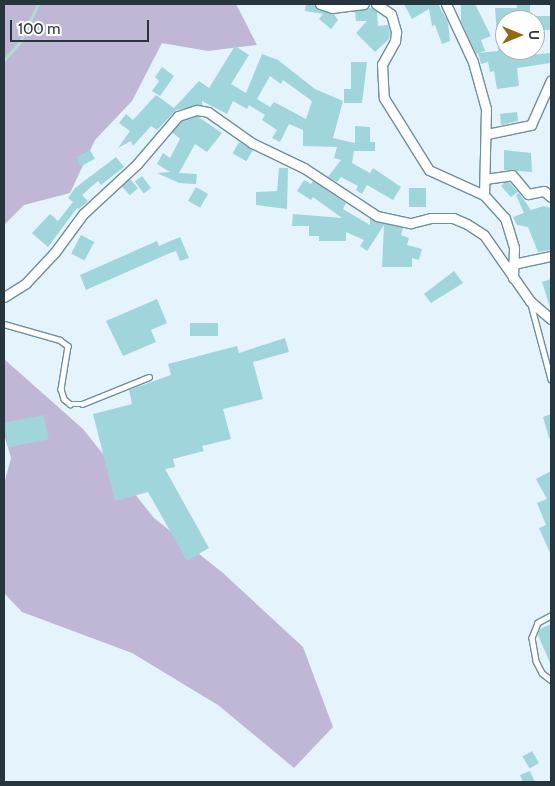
<!DOCTYPE html>
<html>
<head>
<meta charset="utf-8">
<style>
  body { margin:0 }
  #map { position:relative; width:555px; height:786px; overflow:hidden; background:#e5f3fc; font-family:Cabin,sans-serif }
  div>[style] { position:absolute }
  .green>* { inset:0; background:#c0b7d6 }
  .stream>* { height:2.5px; margin:-1.25px; padding:0 1.25px; transform-origin:1.25px; border-radius:1.25px; background:#addecf }
  .building>* { inset:0; background:#a0d5db; transform-origin:0 0 }
  .roads { filter:drop-shadow(1px 0 #6e8ea3) drop-shadow(-1px 0 #6e8ea3) drop-shadow(0 1px #6e8ea3) drop-shadow(0 -1px #6e8ea3) }
  .lane>* { height:4.5px; margin:-2.25px; padding:0 2.25px; transform-origin:2.25px; border-radius:2.25px; background:#fff }
  .street>* { height:9px; margin:-4.5px; padding:0 4.5px; transform-origin:4.5px; border-radius:4.5px; background:#fff }
  span { translate:-50% -50%; white-space:nowrap; text-align:center; line-height:1.15; -webkit-text-stroke:4px #fff; paint-order:stroke }
  .frame { position:absolute; inset:0; border:5px solid #27353e; pointer-events:none }
  .north { position:absolute; left:495px; top:10px; width:50px; height:50px; box-sizing:border-box; background:#fff; border:1px solid #a9aeb2; border-radius:50%; rotate:90deg; font-size:14px; font-weight:700; line-height:20px; text-align:center; color:#27353e }
  .north::after { content:''; display:block; margin:auto; width:18px; height:22px; background:#916910; clip-path:polygon(50% 0,100% 100%,50% 72%,0 100%) }
  .scale { position:absolute; left:10px; top:20px; width:139px; height:22px; box-sizing:border-box; border:2px solid #27353e; border-top:0; padding-left:6px; font-size:15px; line-height:18px; white-space:nowrap; color:#27353e; -webkit-text-stroke:4px #fff; paint-order:stroke }
</style>
</head>
<body>
<div id="map">
  <div class="green">
    <div style="clip-path:polygon(4px 4px,236px 4px,257px 45px,208px 51px,162px 43px,132px 101px,95px 140px,70px 193px,24px 205px,4px 225px)"></div>
    <div style="clip-path:polygon(4px 359px,83px 429px,154px 518px,223px 573px,303px 647px,333px 727px,294px 768px,218px 705px,132px 653px,22px 612px,4px 593px,4px 484px,11px 458px,4px 434px)"></div>
  </div>
  <div class="stream">
    <div style="left:4px;top:60px;width:24px;rotate:-48deg"></div>
    <div style="left:20px;top:42px;width:42px;rotate:-64.7deg"></div>
  </div>
  <div class="building">
    <div style="clip-path:polygon(306px 4px,314px 4px,318px 10px,334px 14px,338px 20px,331px 29px,319px 19px,323px 14px,305px 11px)"></div>
    <div style="clip-path:polygon(404px 4px,438px 4px,448px 22px,450px 41px,442px 44px,435px 25px,432px 26px,429px 9px,412px 19px)"></div>
    <div style="clip-path:polygon(461px 4px,475px 4px,491px 36px,481px 40px,485px 51px,476px 54px,461px 21px)"></div>
    <div style="clip-path:polygon(517px 4px,530px 4px,530px 19px,505px 20px,505px 50px,529px 50px,528px 55px,551px 53px,551px 63px,517px 68px,519px 86px,497px 89px,494px 71px,490px 72px,488px 62px,481px 64px,478px 53px,498px 51px,495px 8px,517px 8px)"></div>
    <div style="clip-path:polygon(371px 8px,377px 12px,378px 26px,388px 25px,390px 33px,389px 39px,375px 52px,356px 33px,367px 21px,356px 21px,355px 11px)"></div>
    <div style="left:535px;top:16px;width:16px;height:14px"></div>
    <div style="clip-path:polygon(evenodd,235px 46px,249px 55px,231px 84px,246px 93px,262px 54px,278px 60px,315px 89px,343px 101px,333px 138px,355px 143px,355px 126px,370px 127px,370px 142px,375px 142px,375px 151px,354px 151px,352px 163px,370px 173px,373px 168px,401px 187px,393px 200px,367px 185px,362px 194px,356px 190px,358px 186px,341px 177px,337px 182px,328px 177px,341px 160px,334px 158px,337px 147px,303px 146px,303px 130px,289px 124px,280px 142px,272px 138px,277px 130px,262px 120px,265px 115px,249px 105px,247px 109px,233px 101px,227px 114px,202px 101px,202px 105px,176px 110px,157px 130px,151px 126px,133px 146px,131px 141px,118px 148px,130px 131px,119px 123px,126px 114px,133px 120px,156px 95px,174px 108px,199px 81px,209px 88px,235px 46px,270px 76px,281px 84px,283px 80px,312px 101px,306px 119px,274px 102px,270px 107px,257px 99px,270px 76px)"></div>
    <div style="clip-path:polygon(351px 62px,367px 62px,362px 103px,344px 103px,344px 89px,351px 89px)"></div>
    <div style="clip-path:polygon(162px 67px,174px 76px,160px 96px,152px 91px,159px 81px,155px 77px)"></div>
    <div style="clip-path:polygon(517px 112px,518px 121px,501px 125px,500px 114px)"></div>
    <div style="clip-path:polygon(197px 116px,222px 133px,207px 152px,195px 144px,179px 173px,197px 174px,196px 184px,179px 183px,157px 173px,170px 172px,157px 164px,163px 153px,170px 158px,180px 139px,172px 132px,182px 121px)"></div>
    <div style="left:239px;top:142px;width:16px;height:13px;rotate:30deg"></div>
    <div style="left:90px;top:150px;width:10px;height:16px;rotate:61deg"></div>
    <div style="clip-path:polygon(504px 150px,531px 153px,532px 172px,504px 170px)"></div>
    <div style="clip-path:polygon(116px 157px,124px 167px,101px 185px,98px 181px,82px 195px,88px 201px,79px 209px,77px 208px,48px 247px,32px 233px,50px 214px,58px 221px,73px 202px,68px 198px,75px 188px)"></div>
    <div style="clip-path:polygon(279px 168px,288px 168px,287px 209px,256px 205px,256px 192px,277px 191px)"></div>
    <div style="left:142px;top:176px;width:15px;height:9px;rotate:53deg"></div>
    <div style="left:130px;top:179px;width:12px;height:11px;rotate:48deg"></div>
    <div style="clip-path:polygon(304px 180px,311px 184px,313px 181px,346px 203px,343px 209px,370px 225px,370px 219px,403px 228px,401px 235px,409px 238px,407px 245px,422px 249px,419px 260px,412px 258px,412px 267px,382px 267px,384px 225px,367px 251px,360px 246px,364px 240px,346px 232px,346px 241px,319px 241px,319px 236px,309px 236px,309px 226px,292px 226px,293px 214px,342px 218px,313px 197px,311px 200px,297px 191px)"></div>
    <div style="clip-path:polygon(505px 182px,509px 182px,518px 192px,511px 197px,501px 186px)"></div>
    <div style="left:196px;top:187px;width:14px;height:16px;rotate:30deg"></div>
    <div style="left:409px;top:188px;width:17px;height:19px"></div>
    <div style="clip-path:polygon(519px 193px,531px 210px,544px 206px,551px 208px,551px 250px,538px 252px,528px 227px,517px 225px,513px 217px,524px 213px,516px 195px)"></div>
    <div style="left:81px;top:235px;width:15px;height:21px;rotate:28deg"></div>
    <div style="clip-path:polygon(180px 237px,189px 258px,180px 261px,176px 251px,170px 253px,86px 290px,80px 275px,157px 241px,159px 246px)"></div>
    <div style="clip-path:polygon(454px 271px,463px 283px,431px 303px,424px 294px)"></div>
    <div style="clip-path:polygon(551px 279px,551px 307px,550px 307px,542px 282px)"></div>
    <div style="clip-path:polygon(157px 299px,167px 323px,151px 330px,156px 342px,123px 356px,106px 321px)"></div>
    <div style="left:218px;top:323px;width:13px;height:28px;rotate:90deg"></div>
    <div style="clip-path:polygon(285px 338px,289px 352px,253px 362px,263px 399px,223px 409px,231px 439px,202px 446px,204px 451px,173px 459px,175px 467px,165px 469px,209px 548px,187px 561px,148px 492px,115px 501px,93px 414px,132px 404px,129px 390px,171px 375px,168px 364px,237px 346px,239px 353px)"></div>
    <div style="clip-path:polygon(551px 414px,551px 438px,549px 438px,543px 417px)"></div>
    <div style="left:44px;top:415px;width:25px;height:41px;rotate:79deg"></div>
    <div style="clip-path:polygon(551px 471px,551px 555px,539px 528px,546px 525px,537px 503px,547px 499px,536px 479px)"></div>
    <div style="clip-path:polygon(551px 624px,551px 665px,538px 635px,540px 629px)"></div>
    <div style="left:532px;top:751px;width:14px;height:11px;rotate:60deg"></div>
    <div style="clip-path:polygon(530px 771px,535px 782px,523px 782px,520px 775px)"></div>
  </div>
  <div class="roads">
    <div class="lane">
      <div style="left:531px;top:304px;width:78px;rotate:75.1deg"></div>
      <div style="left:4px;top:324px;width:58px;rotate:15.9deg"></div>
      <div style="left:60px;top:340px;width:10px;rotate:37deg"></div>
      <div style="left:68px;top:346px;width:44px;rotate:99.2deg"></div>
      <div style="left:61px;top:389px;width:10px;rotate:73deg"></div>
      <div style="left:64px;top:399px;width:8px;rotate:40deg"></div>
      <div style="left:70px;top:404px;width:12px"></div>
      <div style="left:82px;top:404px;width:72px;rotate:-21.9deg"></div>
      <div style="left:551px;top:616px;width:15px;rotate:152deg"></div>
      <div style="left:538px;top:623px;width:16px;rotate:112deg"></div>
      <div style="left:532px;top:638px;width:23px;rotate:80deg"></div>
      <div style="left:536px;top:661px;width:13px;rotate:63deg"></div>
      <div style="left:542px;top:673px;width:11px;rotate:38deg"></div>
    </div>
    <div class="street">
      <div style="left:320px;top:4px;width:13px;rotate:18deg"></div>
      <div style="left:332px;top:8px;width:32px;rotate:-7deg"></div>
      <div style="left:376px;top:4px;width:18px;rotate:34deg"></div>
      <div style="left:391px;top:14px;width:19px;rotate:74deg"></div>
      <div style="left:396px;top:32px;width:9px;rotate:96deg"></div>
      <div style="left:395px;top:41px;width:26px;rotate:119deg"></div>
      <div style="left:382px;top:64px;width:34px;rotate:87deg"></div>
      <div style="left:384px;top:98px;width:85px;rotate:58deg"></div>
      <div style="left:429px;top:170px;width:60px;rotate:24.4deg"></div>
      <div style="left:484px;top:195px;width:31px;rotate:48deg"></div>
      <div style="left:505px;top:218px;width:31px;rotate:73deg"></div>
      <div style="left:514px;top:248px;width:30px;rotate:92deg"></div>
      <div style="left:446px;top:4px;width:64px;rotate:65deg"></div>
      <div style="left:473px;top:62px;width:49px;rotate:74.5deg"></div>
      <div style="left:486px;top:109px;width:86px;rotate:91.3deg"></div>
      <div style="left:487px;top:134px;width:45px;rotate:-11.6deg"></div>
      <div style="left:531px;top:125px;width:49px;rotate:-66deg"></div>
      <div style="left:485px;top:179px;width:27px;rotate:-8deg"></div>
      <div style="left:512px;top:175px;width:25px;rotate:50deg"></div>
      <div style="left:528px;top:194px;width:16px;rotate:-11deg"></div>
      <div style="left:544px;top:191px;width:9px;rotate:41deg"></div>
      <div style="left:513px;top:264px;width:39px;rotate:-12deg"></div>
      <div style="left:4px;top:297px;width:26px;rotate:-32deg"></div>
      <div style="left:26px;top:283px;width:42px;rotate:-46.9deg"></div>
      <div style="left:55px;top:252px;width:47px;rotate:-53.6deg"></div>
      <div style="left:83px;top:214px;width:74px;rotate:-42.8deg"></div>
      <div style="left:137px;top:164px;width:63px;rotate:-49.5deg"></div>
      <div style="left:178px;top:116px;width:20px;rotate:-18deg"></div>
      <div style="left:197px;top:110px;width:11px;rotate:10deg"></div>
      <div style="left:208px;top:112px;width:54px;rotate:35.2deg"></div>
      <div style="left:252px;top:143px;width:58px;rotate:25.7deg"></div>
      <div style="left:304px;top:168px;width:87px;rotate:33.3deg"></div>
      <div style="left:377px;top:216px;width:35px;rotate:12deg"></div>
      <div style="left:411px;top:223px;width:21px;rotate:-14deg"></div>
      <div style="left:431px;top:218px;width:22px"></div>
      <div style="left:453px;top:218px;width:15px;rotate:23deg"></div>
      <div style="left:467px;top:224px;width:20px;rotate:33deg"></div>
      <div style="left:484px;top:235px;width:80px;rotate:55.1deg"></div>
      <div style="left:530px;top:301px;width:28px;rotate:41deg"></div>
    </div>
  </div>
  <div class="frame"></div>
  <div class="north">U</div>
  <div class="scale">100 m</div>
</div>
</body>
</html>
